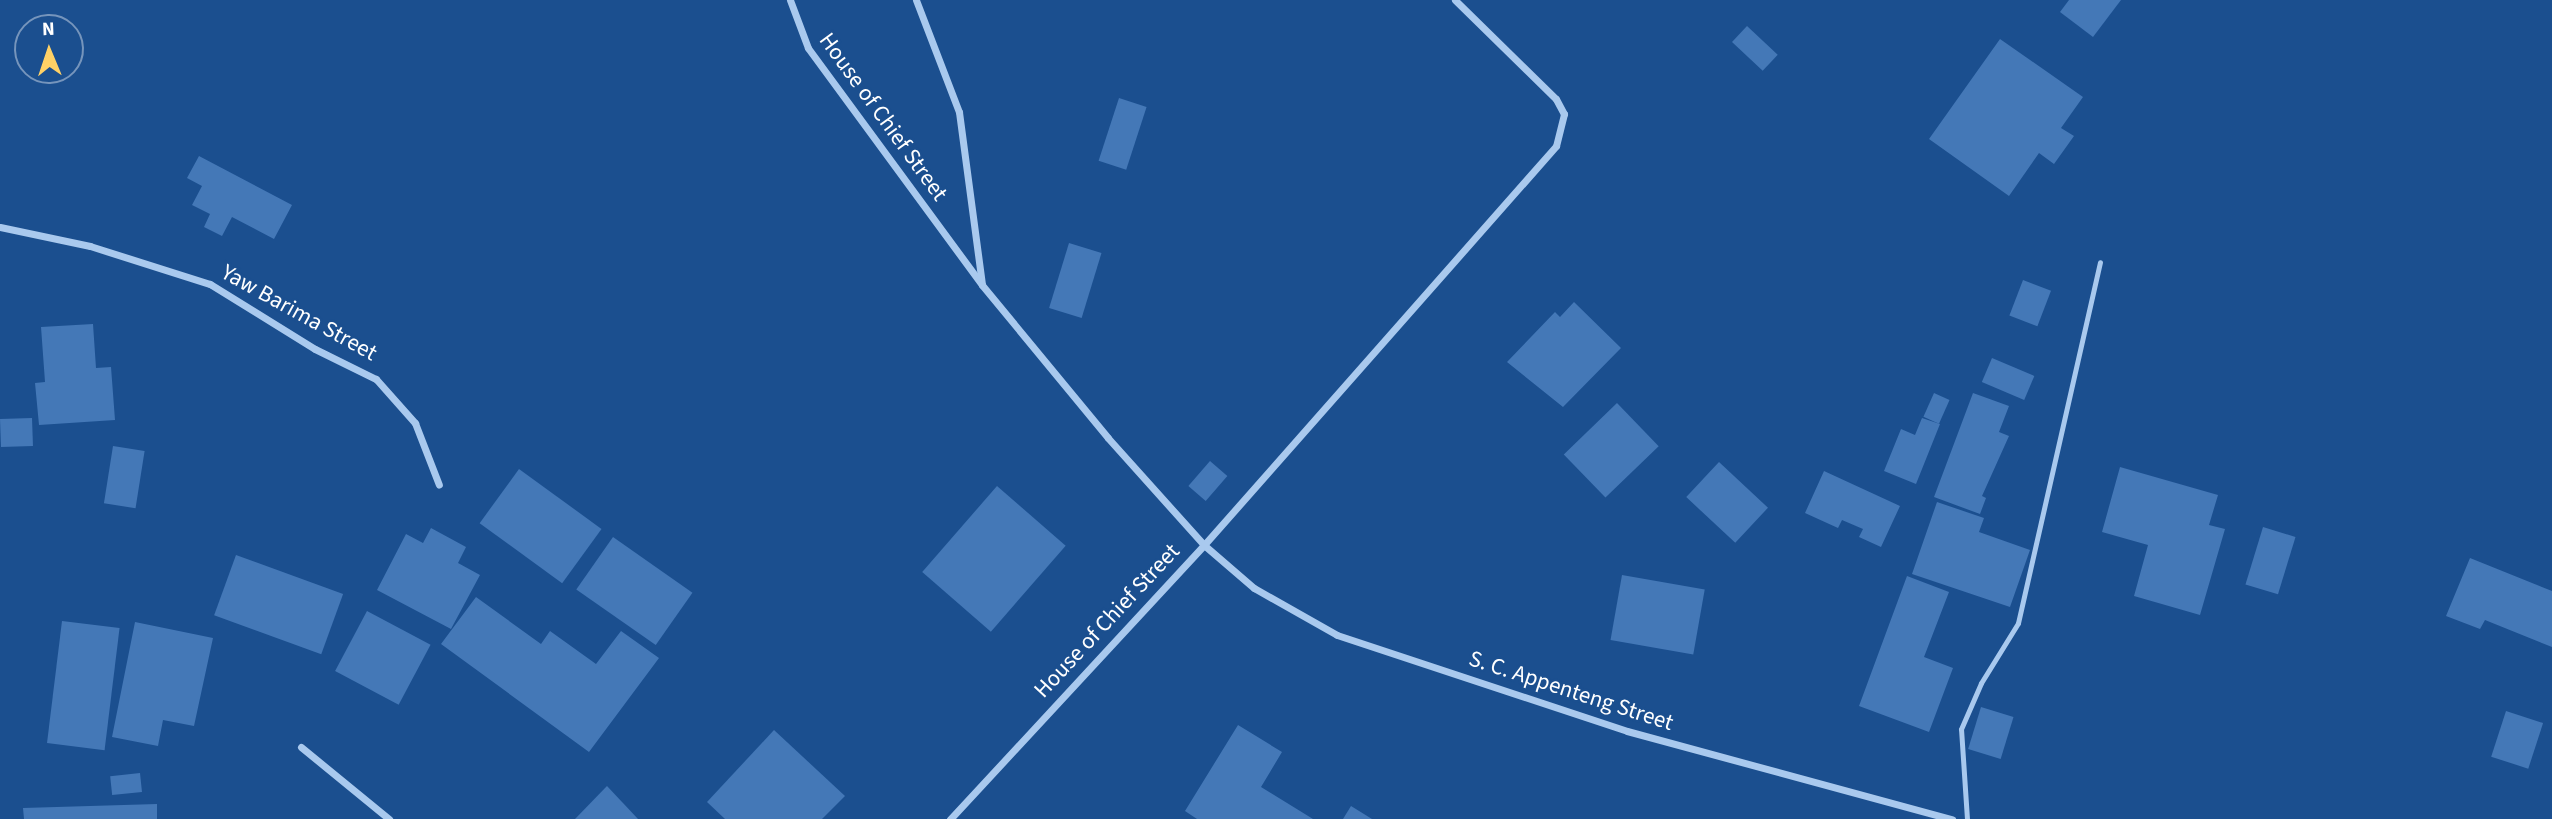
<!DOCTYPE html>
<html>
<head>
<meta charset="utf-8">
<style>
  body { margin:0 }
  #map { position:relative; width:2552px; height:819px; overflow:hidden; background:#1b4f8f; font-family:"Source Sans 3",sans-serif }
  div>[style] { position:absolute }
  .building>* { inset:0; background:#4478b7; transform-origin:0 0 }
  .lane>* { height:5px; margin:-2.5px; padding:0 2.5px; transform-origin:2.5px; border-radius:2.5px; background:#a9c9ee }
  .street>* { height:7px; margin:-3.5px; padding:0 3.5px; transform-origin:3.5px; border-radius:3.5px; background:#a9c9ee }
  span { translate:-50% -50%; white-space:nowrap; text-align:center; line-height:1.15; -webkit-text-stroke:5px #1b4f8f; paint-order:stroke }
  .street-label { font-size:23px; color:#fff }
  .north { position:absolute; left:14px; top:14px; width:70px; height:70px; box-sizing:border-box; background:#1b4f8f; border:2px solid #7695bc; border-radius:50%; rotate:358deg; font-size:19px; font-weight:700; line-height:28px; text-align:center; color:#fff }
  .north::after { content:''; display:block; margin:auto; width:24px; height:32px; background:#ffd166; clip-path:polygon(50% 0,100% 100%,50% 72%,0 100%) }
</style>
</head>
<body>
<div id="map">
  <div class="building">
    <div style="clip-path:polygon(2069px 0,2121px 0,2093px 37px,2060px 12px)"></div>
    <div style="left:1747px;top:26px;width:42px;height:22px;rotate:43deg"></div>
    <div style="clip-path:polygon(2000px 39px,2083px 97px,2061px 128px,2074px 136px,2054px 164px,2039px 153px,2009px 196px,1929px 139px)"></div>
    <div style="left:1119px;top:98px;width:29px;height:66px;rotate:18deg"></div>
    <div style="clip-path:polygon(199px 156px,292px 205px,274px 239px,232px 217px,222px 236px,204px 227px,210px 214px,192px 205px,202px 186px,187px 178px)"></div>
    <div style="left:1069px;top:243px;width:34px;height:68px;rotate:17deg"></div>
    <div style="left:2023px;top:280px;width:30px;height:38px;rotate:21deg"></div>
    <div style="clip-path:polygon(1574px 302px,1621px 348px,1563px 407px,1507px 362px,1555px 312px,1560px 317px)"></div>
    <div style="clip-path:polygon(93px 324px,96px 368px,111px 367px,115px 420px,39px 425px,35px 383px,45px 382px,41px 327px)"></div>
    <div style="left:1992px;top:358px;width:46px;height:26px;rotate:23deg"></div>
    <div style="left:1934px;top:393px;width:17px;height:26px;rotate:24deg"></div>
    <div style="clip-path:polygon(1973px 393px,2009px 406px,1999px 432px,2009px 436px,1982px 496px,1986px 498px,1980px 514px,1934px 497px)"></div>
    <div style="left:1617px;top:403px;width:60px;height:74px;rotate:46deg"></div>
    <div style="left:32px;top:418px;width:28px;height:32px;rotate:88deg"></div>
    <div style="clip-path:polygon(1922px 418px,1940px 424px,1916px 484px,1884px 471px,1901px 429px,1915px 435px)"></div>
    <div style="left:113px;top:446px;width:32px;height:58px;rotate:9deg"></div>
    <div style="left:1210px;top:461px;width:23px;height:33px;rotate:41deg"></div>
    <div style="left:1719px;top:462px;width:67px;height:48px;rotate:43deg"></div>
    <div style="clip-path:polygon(2120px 467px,2218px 495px,2209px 525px,2225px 529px,2200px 615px,2134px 596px,2148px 545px,2102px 532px)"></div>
    <div style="left:519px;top:469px;width:102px;height:67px;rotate:36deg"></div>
    <div style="clip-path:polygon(1824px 471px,1900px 506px,1881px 547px,1859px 537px,1863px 529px,1842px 520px,1838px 528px,1805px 513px)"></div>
    <div style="left:997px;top:486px;width:91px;height:114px;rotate:41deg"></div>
    <div style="clip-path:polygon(1937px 502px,1984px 518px,1979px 532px,2030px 550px,2010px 607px,1912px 574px)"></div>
    <div style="left:2263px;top:527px;width:34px;height:60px;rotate:17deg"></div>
    <div style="clip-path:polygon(431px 528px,466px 547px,458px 563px,480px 575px,451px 629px,377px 590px,406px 534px,423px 543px)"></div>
    <div style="left:613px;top:537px;width:97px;height:64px;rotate:35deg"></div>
    <div style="left:236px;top:555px;width:114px;height:64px;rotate:20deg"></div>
    <div style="clip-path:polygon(2470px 558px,2552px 591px,2552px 647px,2485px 620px,2480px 629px,2446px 616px)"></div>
    <div style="left:1622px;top:575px;width:84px;height:66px;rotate:10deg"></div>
    <div style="clip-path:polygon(1907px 576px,1949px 592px,1924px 657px,1953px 668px,1929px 732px,1859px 706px)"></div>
    <div style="clip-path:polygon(476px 597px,541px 644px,550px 631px,596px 664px,621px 631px,659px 658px,589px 752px,441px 644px)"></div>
    <div style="left:367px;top:611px;width:72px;height:68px;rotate:28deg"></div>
    <div style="left:62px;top:621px;width:58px;height:123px;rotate:7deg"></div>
    <div style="clip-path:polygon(135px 622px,213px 638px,194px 726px,163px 720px,158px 746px,112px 737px)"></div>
    <div style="left:1981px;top:707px;width:34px;height:44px;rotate:17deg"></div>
    <div style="left:2506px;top:711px;width:39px;height:48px;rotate:18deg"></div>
    <div style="clip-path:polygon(1238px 725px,1282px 752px,1261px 787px,1313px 819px,1197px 819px,1185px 811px)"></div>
    <div style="clip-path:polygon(774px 730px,845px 796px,822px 819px,725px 819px,707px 802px)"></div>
    <div style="left:140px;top:773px;width:19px;height:30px;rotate:84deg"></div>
    <div style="clip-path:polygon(607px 786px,638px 819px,575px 819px)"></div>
    <div style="clip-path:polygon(157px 804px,157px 819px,24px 819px,23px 808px)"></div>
    <div style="clip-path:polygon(1351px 806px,1372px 819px,1343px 819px)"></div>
  </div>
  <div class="lane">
    <div style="left:1967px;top:819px;width:90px;rotate:-93.8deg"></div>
    <div style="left:1961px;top:729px;width:50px;rotate:-66.5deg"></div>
    <div style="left:1981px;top:683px;width:70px;rotate:-58.3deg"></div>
    <div style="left:2018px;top:623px;width:370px;rotate:-77.2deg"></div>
  </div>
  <div class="street">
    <div style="left:790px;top:0;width:51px;rotate:69.4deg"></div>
    <div style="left:808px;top:48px;width:294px;rotate:53.7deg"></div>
    <div style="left:982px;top:285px;width:198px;rotate:50.5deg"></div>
    <div style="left:1108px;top:438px;width:144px;rotate:48.1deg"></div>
    <div style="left:1204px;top:545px;width:374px;rotate:132.8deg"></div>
    <div style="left:916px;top:0;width:120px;rotate:69deg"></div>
    <div style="left:959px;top:112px;width:174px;rotate:82.4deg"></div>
    <div style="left:1455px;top:0;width:141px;rotate:44.4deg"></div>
    <div style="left:1556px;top:99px;width:17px;rotate:62deg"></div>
    <div style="left:1564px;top:114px;width:33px;rotate:104deg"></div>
    <div style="left:1556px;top:146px;width:532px;rotate:131.42deg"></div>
    <div style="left:1204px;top:545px;width:66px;rotate:40.7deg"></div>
    <div style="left:1254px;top:588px;width:95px;rotate:29.5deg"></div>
    <div style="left:1337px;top:635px;width:305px;rotate:18.3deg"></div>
    <div style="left:1627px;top:731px;width:337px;rotate:15.2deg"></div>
    <div style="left:0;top:227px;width:92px;rotate:11.9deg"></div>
    <div style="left:90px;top:246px;width:126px;rotate:17.6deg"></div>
    <div style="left:210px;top:284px;width:123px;rotate:31.8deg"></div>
    <div style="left:315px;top:349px;width:68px;rotate:26.2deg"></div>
    <div style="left:376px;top:379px;width:59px;rotate:48.4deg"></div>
    <div style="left:415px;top:423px;width:66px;rotate:68.8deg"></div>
    <div style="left:301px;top:747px;width:114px;rotate:39.3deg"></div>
  </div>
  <div class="street-label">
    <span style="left:883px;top:117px;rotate:54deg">House of Chief Street</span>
    <span style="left:299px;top:313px;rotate:29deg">Yaw Barima Street</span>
    <span style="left:1107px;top:621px;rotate:-47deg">House of Chief Street</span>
    <span style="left:1571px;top:691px;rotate:18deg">S. C. Appenteng Street</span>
  </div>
  <div class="north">N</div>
</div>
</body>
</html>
